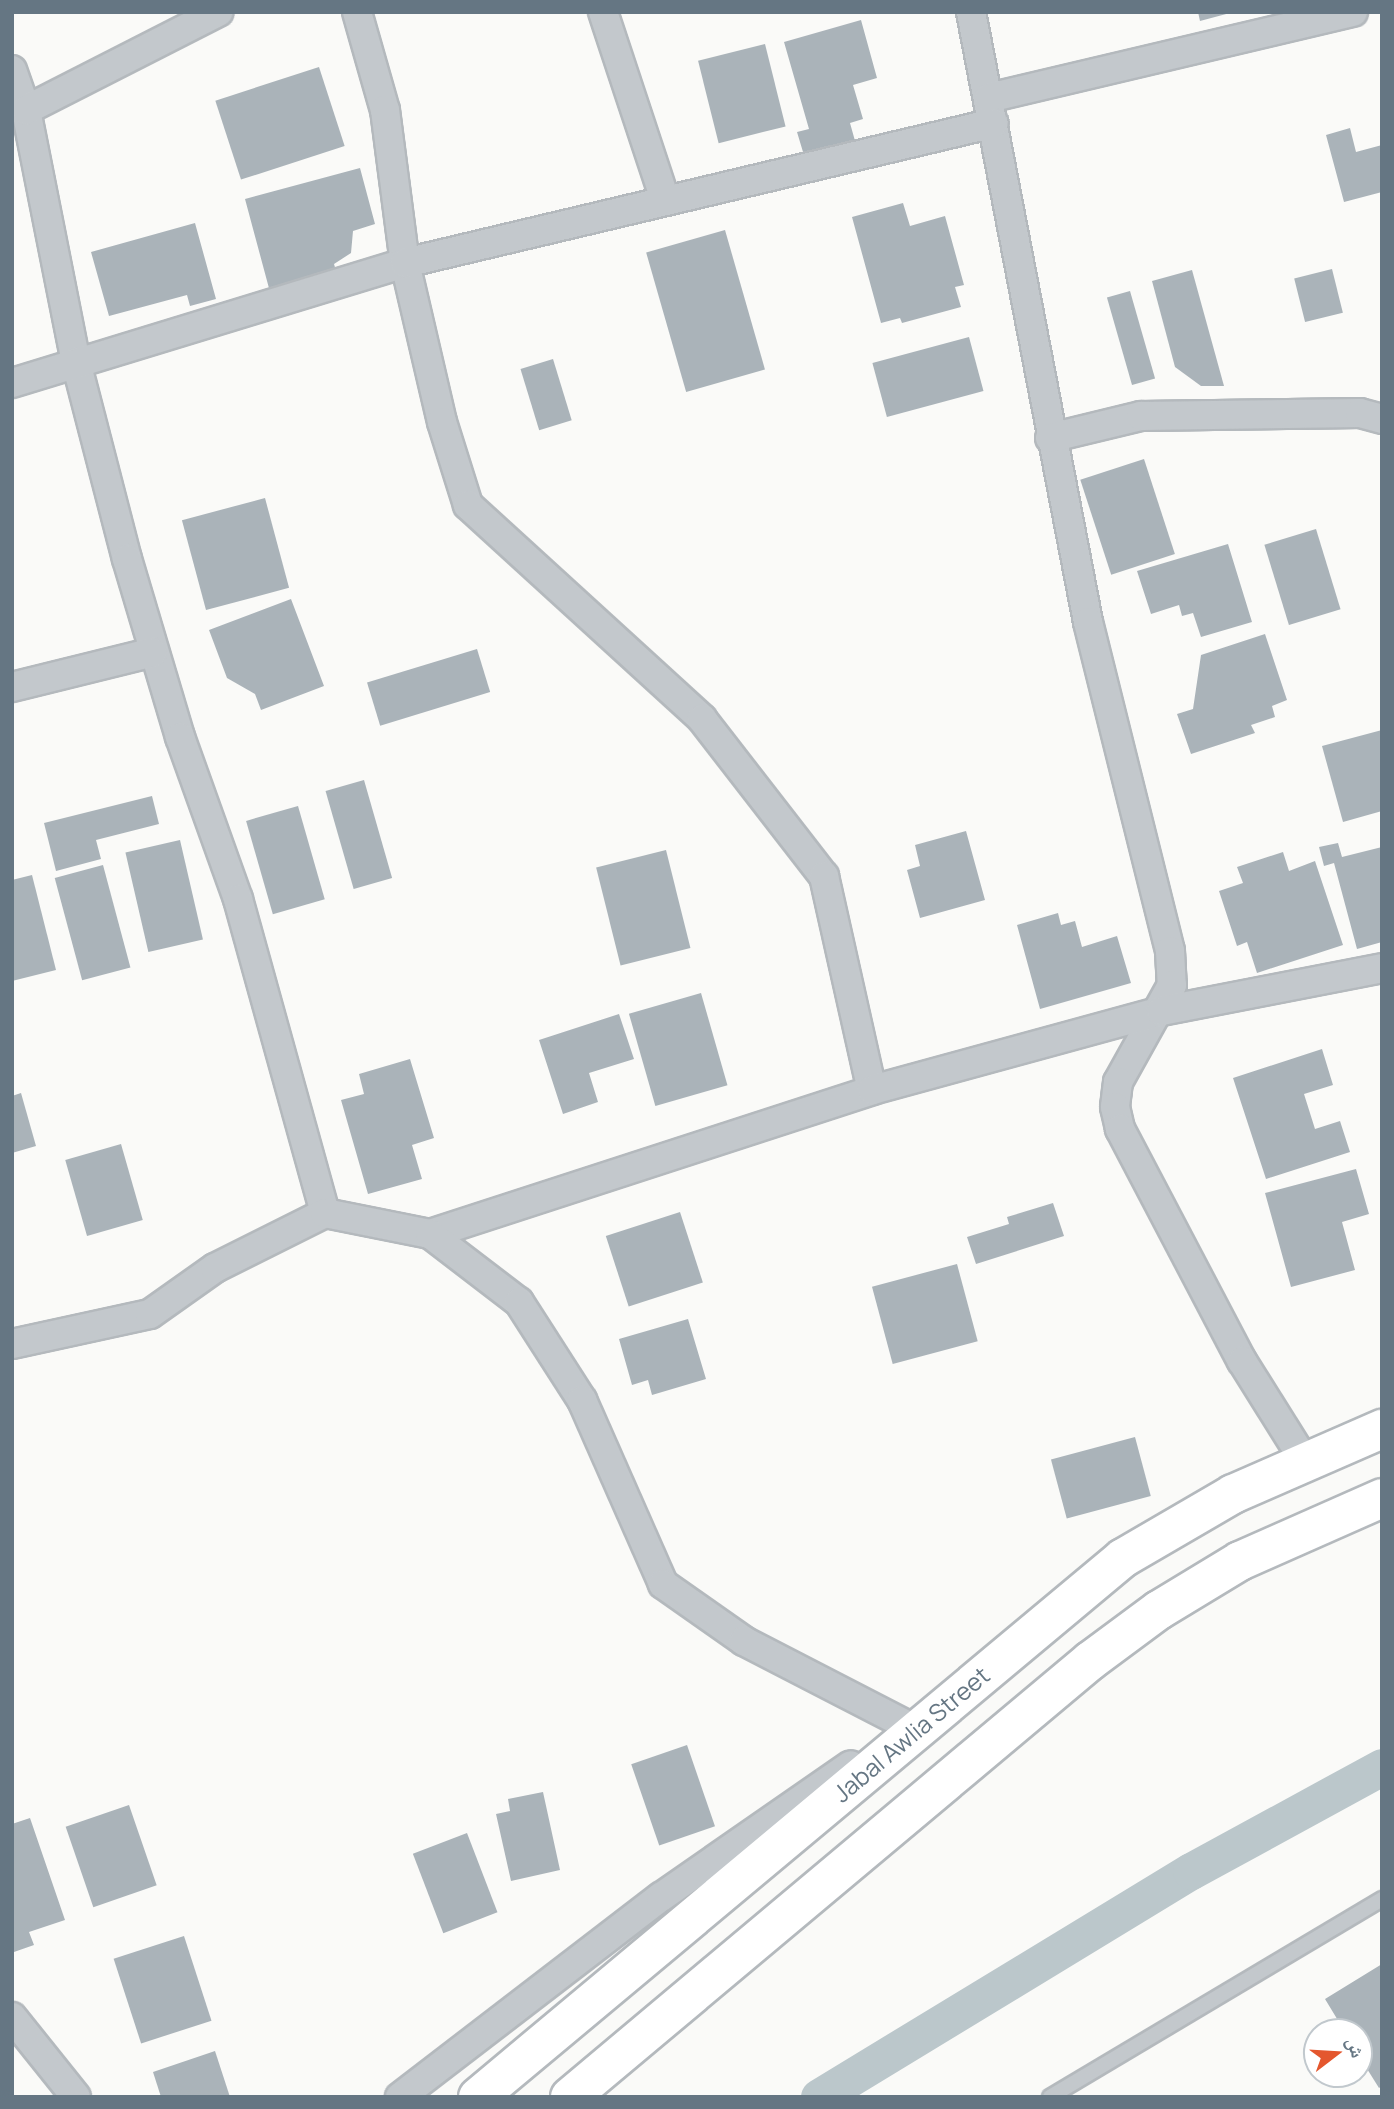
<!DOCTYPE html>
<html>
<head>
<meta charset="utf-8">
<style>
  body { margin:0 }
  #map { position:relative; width:1394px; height:2109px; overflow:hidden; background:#fafaf8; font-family:Manrope,"Noto Naskh Arabic",sans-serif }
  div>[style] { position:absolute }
  .canal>* { height:37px; margin:-18.5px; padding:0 18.5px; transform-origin:18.5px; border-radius:18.5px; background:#bbc7cb }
  .building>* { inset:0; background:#aab3b9; transform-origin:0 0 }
  .roads { filter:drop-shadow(2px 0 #b4b9bd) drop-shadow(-2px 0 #b4b9bd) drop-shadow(0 2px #b4b9bd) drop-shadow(0 -2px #b4b9bd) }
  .lane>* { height:14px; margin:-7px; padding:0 7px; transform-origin:7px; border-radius:7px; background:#c3c8cc }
  .street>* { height:28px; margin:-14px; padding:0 14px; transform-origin:14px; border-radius:14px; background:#c3c8cc }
  .highway>* { height:38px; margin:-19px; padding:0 19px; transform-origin:19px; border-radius:19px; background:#fff }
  span { translate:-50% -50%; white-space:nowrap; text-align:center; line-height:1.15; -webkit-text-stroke:7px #fff; paint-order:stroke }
  .street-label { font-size:24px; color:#657683 }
  .frame { position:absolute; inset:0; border:14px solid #657683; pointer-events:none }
  .north { position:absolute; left:1303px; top:2018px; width:70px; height:70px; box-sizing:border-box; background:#fff; border:2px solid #c1c8cd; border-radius:50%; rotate:73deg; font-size:19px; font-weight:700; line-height:28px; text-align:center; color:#657683 }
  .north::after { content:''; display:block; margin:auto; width:24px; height:32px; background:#e4572e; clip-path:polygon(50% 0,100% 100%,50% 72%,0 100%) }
</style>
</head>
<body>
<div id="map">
  <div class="canal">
    <div style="left:819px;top:2097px;width:435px;rotate:-31.3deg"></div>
    <div style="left:1191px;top:1871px;width:217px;rotate:-28.6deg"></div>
  </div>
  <div class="building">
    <div style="clip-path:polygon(1198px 12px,1230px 12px,1230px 13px,1200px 21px)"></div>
    <div style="clip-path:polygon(861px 20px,877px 78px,853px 85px,863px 119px,850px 123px,857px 148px,806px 162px,797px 132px,809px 129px,784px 42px)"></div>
    <div style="left:765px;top:44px;width:85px;height:69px;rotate:76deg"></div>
    <div style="left:319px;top:67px;width:83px;height:109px;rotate:72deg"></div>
    <div style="clip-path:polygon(1350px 128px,1356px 152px,1382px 145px,1382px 192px,1344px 202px,1326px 135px)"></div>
    <div style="clip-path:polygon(360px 168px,375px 224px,353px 231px,351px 253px,334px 264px,337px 274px,270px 292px,245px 199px)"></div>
    <div style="clip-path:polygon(903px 203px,910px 226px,945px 216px,964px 285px,955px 287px,961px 307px,902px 323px,900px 318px,881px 323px,852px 217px)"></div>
    <div style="clip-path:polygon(195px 223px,216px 299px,190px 306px,187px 295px,109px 316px,91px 252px)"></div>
    <div style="left:725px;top:230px;width:145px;height:82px;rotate:74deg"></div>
    <div style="left:1332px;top:269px;width:45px;height:39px;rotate:76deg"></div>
    <div style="clip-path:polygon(1192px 270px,1224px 386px,1201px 386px,1175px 367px,1152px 281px)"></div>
    <div style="left:1130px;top:291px;width:91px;height:24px;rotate:74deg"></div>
    <div style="left:969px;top:337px;width:56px;height:100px;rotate:75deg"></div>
    <div style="left:553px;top:359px;width:64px;height:34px;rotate:73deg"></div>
    <div style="left:1144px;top:459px;width:100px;height:67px;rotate:72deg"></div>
    <div style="left:265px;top:498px;width:93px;height:86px;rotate:75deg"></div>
    <div style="left:1316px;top:529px;width:84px;height:54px;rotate:73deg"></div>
    <div style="clip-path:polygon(1228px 544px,1252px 622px,1201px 637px,1193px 613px,1182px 616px,1179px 605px,1151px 614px,1137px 571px)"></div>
    <div style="clip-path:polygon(291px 599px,324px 686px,261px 710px,255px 694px,227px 678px,209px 630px)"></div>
    <div style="clip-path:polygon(1265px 634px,1287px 700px,1272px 706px,1275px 717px,1251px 725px,1255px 733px,1191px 754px,1177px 714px,1193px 709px,1201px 655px)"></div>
    <div style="left:477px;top:649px;width:45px;height:115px;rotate:73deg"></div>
    <div style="clip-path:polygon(1382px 730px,1382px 811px,1343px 822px,1322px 746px)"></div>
    <div style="left:364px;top:780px;width:102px;height:40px;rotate:74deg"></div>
    <div style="clip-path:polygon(152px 796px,159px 824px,96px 840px,101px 859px,56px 871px,44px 823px)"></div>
    <div style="left:298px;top:806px;width:97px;height:54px;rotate:74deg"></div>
    <div style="clip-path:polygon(966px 831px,985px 900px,920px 918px,907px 870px,920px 866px,915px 845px)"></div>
    <div style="left:180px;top:840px;width:102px;height:56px;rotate:77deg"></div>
    <div style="clip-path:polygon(1338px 843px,1342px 857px,1382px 847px,1382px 942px,1357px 949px,1334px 863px,1324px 866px,1319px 847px)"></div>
    <div style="left:666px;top:850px;width:101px;height:72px;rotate:76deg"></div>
    <div style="clip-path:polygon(1283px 852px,1289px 871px,1315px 861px,1343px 945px,1257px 973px,1247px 942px,1237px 946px,1219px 891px,1243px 883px,1237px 867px)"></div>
    <div style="left:103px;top:865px;width:106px;height:50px;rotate:75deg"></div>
    <div style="clip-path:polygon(32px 875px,56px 970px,12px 981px,12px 880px)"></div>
    <div style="clip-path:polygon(1058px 913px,1061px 925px,1075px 921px,1082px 947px,1117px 936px,1131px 983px,1040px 1009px,1017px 925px)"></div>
    <div style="left:701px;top:993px;width:96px;height:75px;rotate:74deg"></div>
    <div style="clip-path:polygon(619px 1014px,634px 1059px,589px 1073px,598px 1102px,563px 1114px,539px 1040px)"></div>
    <div style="clip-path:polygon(1322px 1049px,1333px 1085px,1304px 1094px,1315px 1129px,1340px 1121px,1350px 1152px,1266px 1179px,1233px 1078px)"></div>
    <div style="clip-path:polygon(410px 1059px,434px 1138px,412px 1145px,422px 1179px,368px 1194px,341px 1100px,364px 1094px,359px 1074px)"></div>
    <div style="clip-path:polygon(21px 1093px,36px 1146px,12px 1153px,12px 1096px)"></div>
    <div style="left:121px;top:1144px;width:79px;height:58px;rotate:74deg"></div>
    <div style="clip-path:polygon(1356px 1169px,1369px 1214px,1342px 1222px,1355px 1270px,1291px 1287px,1265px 1193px)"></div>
    <div style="clip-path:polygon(1053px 1203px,1064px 1236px,976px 1264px,967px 1237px,1009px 1224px,1007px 1217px)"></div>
    <div style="left:680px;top:1212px;width:74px;height:78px;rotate:72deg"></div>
    <div style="left:957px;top:1264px;width:80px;height:88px;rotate:75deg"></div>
    <div style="clip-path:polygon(688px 1319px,706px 1379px,652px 1395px,648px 1380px,632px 1385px,619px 1339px)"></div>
    <div style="left:1135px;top:1437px;width:61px;height:87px;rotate:75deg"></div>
    <div style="left:687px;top:1745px;width:86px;height:59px;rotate:71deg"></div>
    <div style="clip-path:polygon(543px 1792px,560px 1870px,511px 1881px,496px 1814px,510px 1811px,508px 1799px)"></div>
    <div style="left:129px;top:1805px;width:85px;height:67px;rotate:71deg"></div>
    <div style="clip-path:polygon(30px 1818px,65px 1920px,29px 1932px,34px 1945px,14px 1952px,12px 1824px)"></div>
    <div style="left:467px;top:1833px;width:85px;height:58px;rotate:69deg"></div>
    <div style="left:184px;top:1936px;width:89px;height:74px;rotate:72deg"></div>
    <div style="clip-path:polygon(1382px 1964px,1382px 2086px,1379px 2088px,1359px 2056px,1359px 2032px,1345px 2032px,1325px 1999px)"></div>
    <div style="clip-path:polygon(215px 2051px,230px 2097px,161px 2097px,153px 2072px)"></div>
  </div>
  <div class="roads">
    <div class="lane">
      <div style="left:1050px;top:2097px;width:387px;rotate:-30.8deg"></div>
    </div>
    <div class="street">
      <div style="left:357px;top:12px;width:102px;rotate:74.1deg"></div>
      <div style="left:385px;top:110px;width:154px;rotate:82.6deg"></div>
      <div style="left:405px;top:263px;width:163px;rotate:76.9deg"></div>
      <div style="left:442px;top:422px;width:87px;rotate:72.6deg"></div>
      <div style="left:468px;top:505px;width:317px;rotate:42.4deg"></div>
      <div style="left:702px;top:719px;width:199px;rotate:52.2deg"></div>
      <div style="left:824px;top:876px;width:219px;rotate:77.4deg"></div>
      <div style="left:603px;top:12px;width:198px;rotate:71.7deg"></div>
      <div style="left:971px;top:12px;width:621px;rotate:79.14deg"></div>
      <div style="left:1088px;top:622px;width:339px;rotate:76deg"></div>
      <div style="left:1170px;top:951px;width:34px;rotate:87deg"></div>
      <div style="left:1172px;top:985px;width:111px;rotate:119.1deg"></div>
      <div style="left:1118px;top:1082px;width:25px;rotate:97deg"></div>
      <div style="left:1115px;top:1107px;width:23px;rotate:77deg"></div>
      <div style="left:1120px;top:1129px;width:262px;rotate:62.3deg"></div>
      <div style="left:1242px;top:1361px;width:117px;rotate:57.9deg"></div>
      <div style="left:12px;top:70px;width:42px;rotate:70.7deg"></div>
      <div style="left:26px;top:110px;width:257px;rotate:78.8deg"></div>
      <div style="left:76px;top:362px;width:203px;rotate:75.5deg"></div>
      <div style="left:127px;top:559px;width:186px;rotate:73.4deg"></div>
      <div style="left:180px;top:737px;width:172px;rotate:70.3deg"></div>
      <div style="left:238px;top:899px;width:326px;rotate:74.5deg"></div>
      <div style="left:989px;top:98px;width:374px;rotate:-13.3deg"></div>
      <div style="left:26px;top:110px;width:216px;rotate:-27deg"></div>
      <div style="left:12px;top:383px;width:411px;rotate:-17deg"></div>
      <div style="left:405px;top:263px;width:605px;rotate:-13.37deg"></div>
      <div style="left:1050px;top:438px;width:94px;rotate:-13.6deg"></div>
      <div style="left:1141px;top:416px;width:219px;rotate:-0.8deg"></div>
      <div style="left:1360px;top:413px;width:23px;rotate:15deg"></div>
      <div style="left:12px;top:687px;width:145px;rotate:-13.9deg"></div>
      <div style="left:430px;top:1234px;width:465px;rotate:-18deg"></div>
      <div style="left:872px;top:1090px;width:300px;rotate:-15.3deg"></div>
      <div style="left:1161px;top:1011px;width:225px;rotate:-11deg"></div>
      <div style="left:12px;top:1344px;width:141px;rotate:-12.3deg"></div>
      <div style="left:150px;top:1314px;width:80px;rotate:-35.3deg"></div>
      <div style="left:215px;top:1268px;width:123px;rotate:-26.6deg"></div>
      <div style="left:325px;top:1213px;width:107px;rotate:11.3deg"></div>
      <div style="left:430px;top:1234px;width:112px;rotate:37.4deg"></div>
      <div style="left:519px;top:1302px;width:117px;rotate:57.3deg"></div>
      <div style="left:582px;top:1400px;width:201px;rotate:66.2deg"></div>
      <div style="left:663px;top:1584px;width:99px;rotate:35.1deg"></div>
      <div style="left:744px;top:1641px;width:183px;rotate:27.3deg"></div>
      <div style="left:12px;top:2017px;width:102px;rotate:51.3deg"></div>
      <div style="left:400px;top:2097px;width:329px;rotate:-37.5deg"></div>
      <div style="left:661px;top:1897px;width:231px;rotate:-34.8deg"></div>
    </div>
    <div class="highway">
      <div style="left:478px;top:2097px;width:841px;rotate:-39.88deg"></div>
      <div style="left:1123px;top:1558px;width:127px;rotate:-30.2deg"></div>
      <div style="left:1233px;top:1494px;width:163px;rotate:-23.6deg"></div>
      <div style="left:570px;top:2097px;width:679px;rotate:-39.98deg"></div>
      <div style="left:1090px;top:1661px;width:86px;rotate:-36.5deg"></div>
      <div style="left:1159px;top:1610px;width:95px;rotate:-31.2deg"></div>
      <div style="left:1240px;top:1561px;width:155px;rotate:-23.9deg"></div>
    </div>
  </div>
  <div class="street-label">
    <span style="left:911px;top:1734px;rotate:-40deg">Jabal Awlia Street</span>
  </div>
  <div class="frame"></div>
  <div class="north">ش</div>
</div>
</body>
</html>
